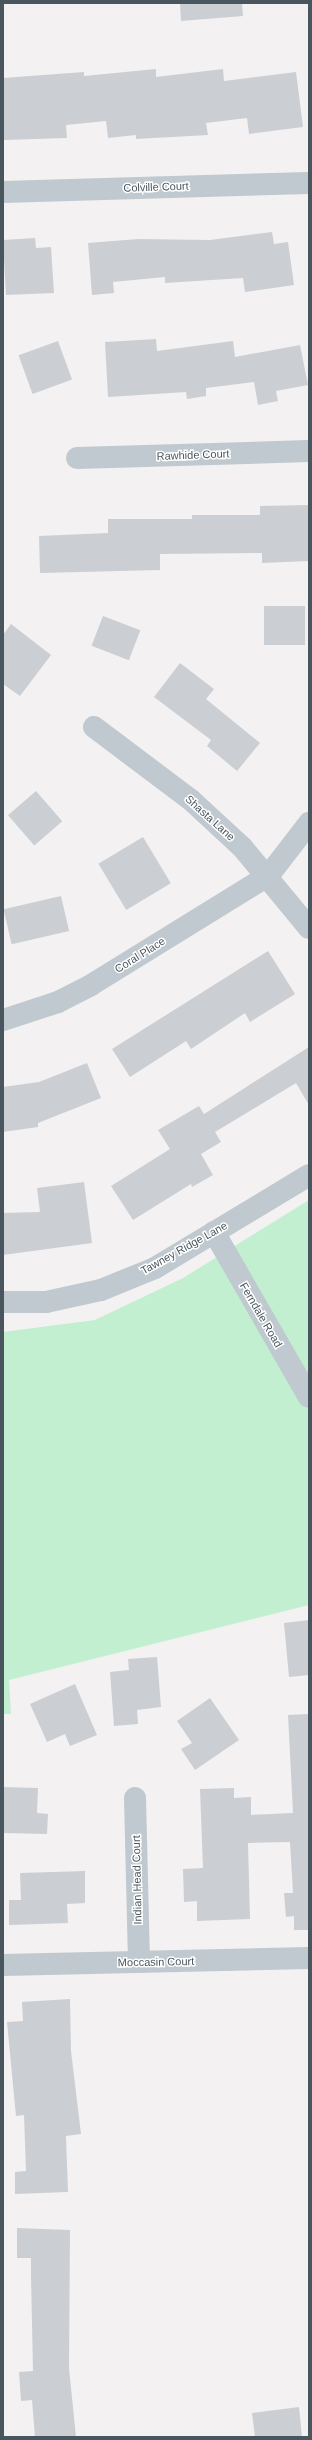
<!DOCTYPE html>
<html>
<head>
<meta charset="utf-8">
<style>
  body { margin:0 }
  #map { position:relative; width:312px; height:2440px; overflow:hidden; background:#f3f1f1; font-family:Arial,sans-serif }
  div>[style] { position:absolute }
  .green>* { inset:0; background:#c1efcf }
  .building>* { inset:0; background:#cbcfd3; transform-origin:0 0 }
  .minor>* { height:22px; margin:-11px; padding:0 11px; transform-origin:11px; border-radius:11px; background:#bfc9cf }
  span { translate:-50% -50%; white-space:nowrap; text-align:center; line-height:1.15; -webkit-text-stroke:3px #fff; paint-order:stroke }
  .street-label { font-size:11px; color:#49565e }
  .frame { position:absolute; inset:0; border:4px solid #49565e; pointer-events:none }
</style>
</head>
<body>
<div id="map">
  <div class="green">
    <div style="clip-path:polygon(309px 1200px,309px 1605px,9px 1680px,11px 1714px,3px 1714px,3px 1332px,95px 1320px,183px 1278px)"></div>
  </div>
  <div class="building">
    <div style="clip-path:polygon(180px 3px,242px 3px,243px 16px,181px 21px)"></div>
    <div style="clip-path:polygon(156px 69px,156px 77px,223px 69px,224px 81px,296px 72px,303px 127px,249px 134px,247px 118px,206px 123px,208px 135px,136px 139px,136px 135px,108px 138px,106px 121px,66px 125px,67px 138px,3px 140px,3px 78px,84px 72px,84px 76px)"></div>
    <div style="clip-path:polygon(272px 232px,274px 244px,288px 242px,294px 285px,245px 292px,243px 278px,165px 283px,165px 277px,113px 282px,114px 293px,92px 295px,88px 243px,138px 239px,210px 240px)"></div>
    <div style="clip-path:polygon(35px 238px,36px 248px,51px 247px,54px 293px,6px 295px,3px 240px)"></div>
    <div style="clip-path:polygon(156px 339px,157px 351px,233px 341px,235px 357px,300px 345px,308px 385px,276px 391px,278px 401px,258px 405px,254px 382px,206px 388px,206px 396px,187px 399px,186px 392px,108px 397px,105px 342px)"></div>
    <div style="left:58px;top:341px;width:41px;height:42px;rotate:70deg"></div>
    <div style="clip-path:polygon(309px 505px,309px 561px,262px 563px,262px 553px,160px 554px,160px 570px,40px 573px,39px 536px,108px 533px,108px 519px,192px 519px,192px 515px,260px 515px,260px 506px)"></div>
    <div style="left:264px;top:606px;width:41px;height:39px"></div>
    <div style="left:103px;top:616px;width:40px;height:32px;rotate:21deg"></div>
    <div style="clip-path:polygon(11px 624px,51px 655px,20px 696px,3px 684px,3px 635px)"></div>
    <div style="clip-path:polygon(180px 663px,214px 689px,206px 699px,260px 743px,237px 771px,207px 746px,211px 740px,154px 697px)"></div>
    <div style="left:36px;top:791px;width:40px;height:37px;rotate:49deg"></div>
    <div style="left:143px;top:837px;width:54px;height:52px;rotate:59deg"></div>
    <div style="left:61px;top:896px;width:36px;height:59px;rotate:77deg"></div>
    <div style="clip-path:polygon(268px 951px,295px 994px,250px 1022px,245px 1013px,191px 1049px,186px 1041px,130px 1077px,112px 1049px)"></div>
    <div style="clip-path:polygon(309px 1047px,309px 1105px,296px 1083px,215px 1132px,221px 1142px,201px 1154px,213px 1175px,192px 1187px,191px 1184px,133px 1220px,111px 1186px,170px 1149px,158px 1130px,199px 1106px,204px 1114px)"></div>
    <div style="clip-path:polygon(87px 1063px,101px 1098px,38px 1123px,38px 1127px,3px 1132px,3px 1087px,39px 1082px)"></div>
    <div style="clip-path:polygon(84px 1182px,92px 1243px,3px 1255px,3px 1213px,40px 1212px,37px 1188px)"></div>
    <div style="clip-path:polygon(309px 1620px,309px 1675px,289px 1677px,284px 1623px)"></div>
    <div style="clip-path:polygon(157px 1657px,161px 1707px,137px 1710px,138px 1724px,114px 1726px,110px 1672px,129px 1670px,128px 1659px)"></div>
    <div style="clip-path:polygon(75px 1684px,97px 1735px,70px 1746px,65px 1734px,47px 1742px,30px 1704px)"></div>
    <div style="clip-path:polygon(210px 1698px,239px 1740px,195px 1770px,181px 1749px,192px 1743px,177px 1721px)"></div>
    <div style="clip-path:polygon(309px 1714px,309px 1930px,294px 1930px,294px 1916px,286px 1917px,284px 1893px,293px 1893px,290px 1842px,248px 1843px,250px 1919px,197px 1921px,197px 1901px,184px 1902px,183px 1869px,203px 1868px,200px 1789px,234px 1788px,234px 1798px,251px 1797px,251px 1815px,293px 1813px,288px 1715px)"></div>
    <div style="clip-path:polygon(3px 1787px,38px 1788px,37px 1813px,48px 1814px,47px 1834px,3px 1833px)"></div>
    <div style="clip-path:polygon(85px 1871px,85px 1903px,67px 1904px,68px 1923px,9px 1925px,9px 1900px,21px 1900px,20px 1873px)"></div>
    <div style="clip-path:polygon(70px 1999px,71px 2051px,81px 2134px,66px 2136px,68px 2192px,15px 2194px,15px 2172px,26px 2171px,24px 2115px,16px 2116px,7px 2022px,23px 2021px,22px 2002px)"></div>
    <div style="clip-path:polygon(17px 2228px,70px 2230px,69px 2368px,76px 2437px,35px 2437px,32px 2400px,21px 2401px,19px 2372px,33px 2371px,31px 2278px,31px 2258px,17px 2258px)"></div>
    <div style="clip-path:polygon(299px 2407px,302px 2437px,255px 2437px,252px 2413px)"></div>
  </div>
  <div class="minor">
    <div style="left:3px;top:192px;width:306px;rotate:-1.7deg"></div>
    <div style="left:77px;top:458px;width:232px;rotate:-1.7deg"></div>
    <div style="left:94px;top:727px;width:121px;rotate:37deg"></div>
    <div style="left:191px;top:800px;width:69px;rotate:42.7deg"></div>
    <div style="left:242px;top:847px;width:105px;rotate:50.4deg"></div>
    <div style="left:3px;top:1020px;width:58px;rotate:-18.1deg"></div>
    <div style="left:58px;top:1002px;width:37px;rotate:-27deg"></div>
    <div style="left:91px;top:985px;width:209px;rotate:-31.7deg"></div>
    <div style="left:269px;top:875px;width:66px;rotate:-52.4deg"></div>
    <div style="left:214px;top:1232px;width:190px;rotate:60.1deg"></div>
    <div style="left:3px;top:1302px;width:43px"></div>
    <div style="left:46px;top:1302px;width:56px;rotate:-12.3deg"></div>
    <div style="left:101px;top:1290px;width:58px;rotate:-22.2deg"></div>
    <div style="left:155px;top:1268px;width:180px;rotate:-31.1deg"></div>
    <div style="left:135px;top:1798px;width:164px;rotate:88.6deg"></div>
    <div style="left:3px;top:1965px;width:306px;rotate:-1.3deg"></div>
  </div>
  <div class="street-label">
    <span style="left:156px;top:187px;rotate:-2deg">Colville Court</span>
    <span style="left:193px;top:455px;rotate:-2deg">Rawhide Court</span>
    <span style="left:210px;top:818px;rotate:42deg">Shasta Lane</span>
    <span style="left:140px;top:955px;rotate:-32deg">Coral Place</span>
    <span style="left:184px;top:1248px;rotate:-29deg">Tawney Ridge Lane</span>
    <span style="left:261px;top:1315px;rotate:60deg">Ferndale Road</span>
    <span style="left:137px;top:1880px;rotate:-91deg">Indian Head Court</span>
    <span style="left:156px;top:1962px;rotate:-1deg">Moccasin Court</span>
  </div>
  <div class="frame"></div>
</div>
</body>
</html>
